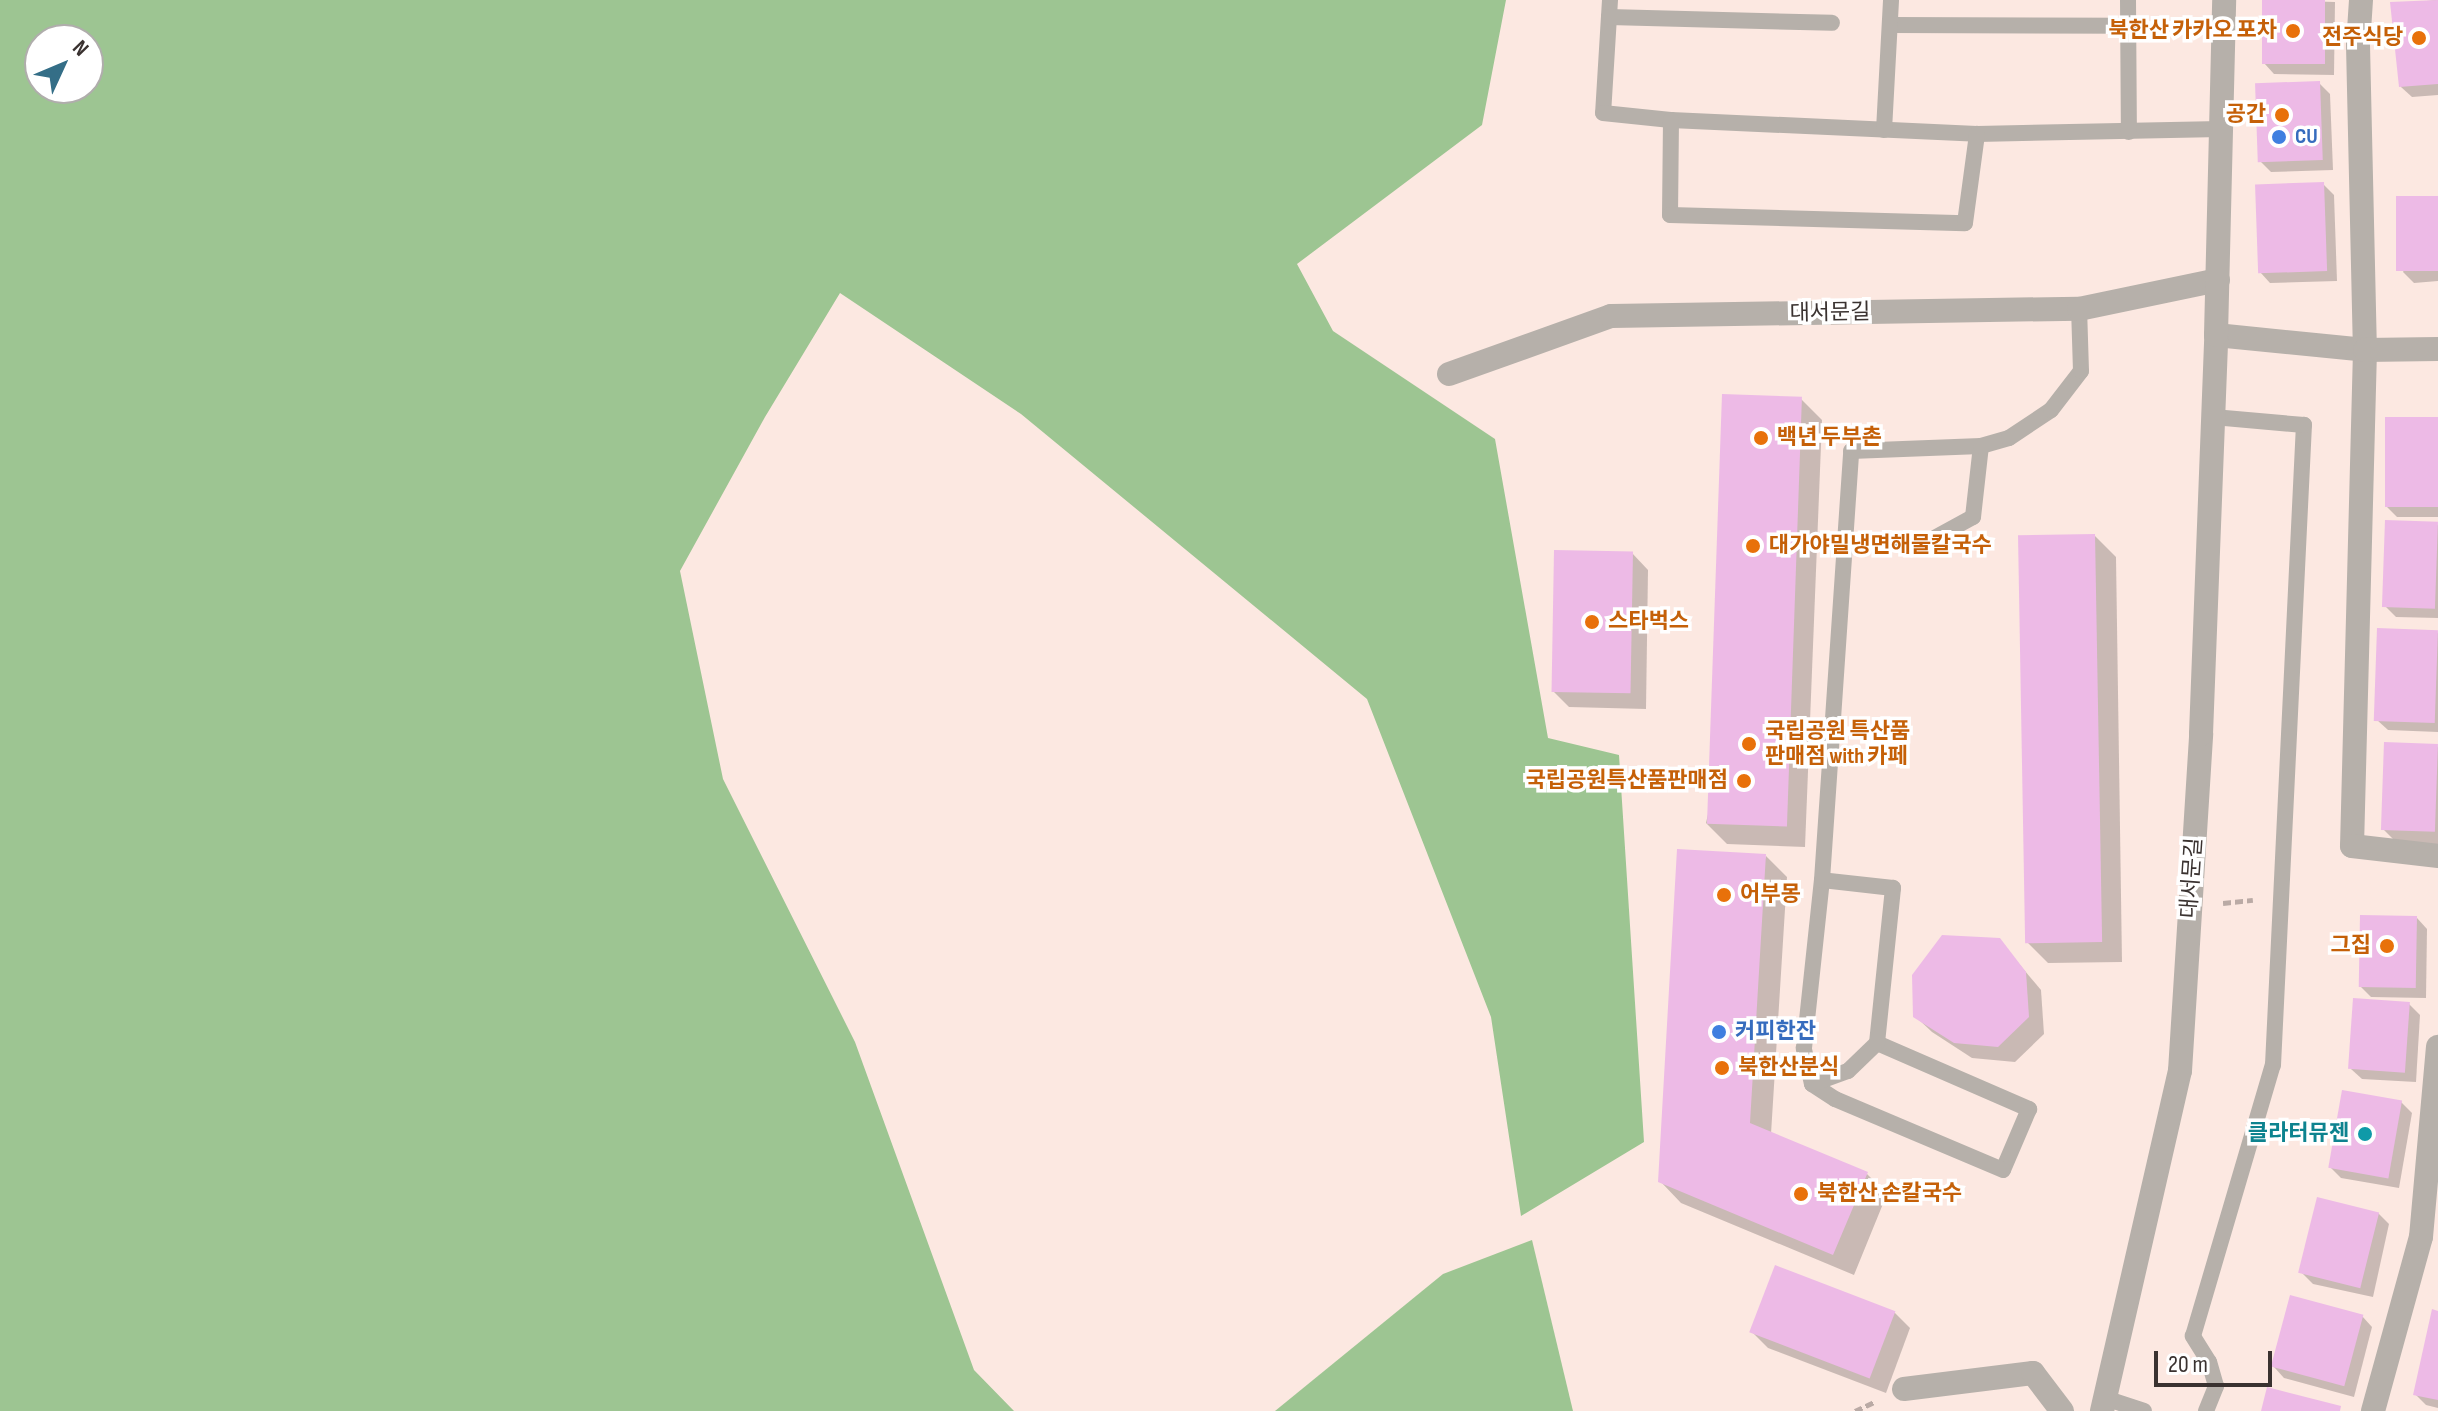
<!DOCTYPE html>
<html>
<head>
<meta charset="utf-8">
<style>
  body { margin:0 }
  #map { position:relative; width:2438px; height:1411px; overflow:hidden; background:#fce8e1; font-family:"Sofia Sans Condensed","Noto Sans KR",sans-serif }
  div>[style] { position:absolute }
  .forest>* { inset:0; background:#9dc592 }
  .shadow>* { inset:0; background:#0003 }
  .building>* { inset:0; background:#edbae6; transform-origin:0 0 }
  .path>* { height:5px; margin-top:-2.5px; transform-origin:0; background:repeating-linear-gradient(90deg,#baaaa5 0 8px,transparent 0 12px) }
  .lane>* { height:16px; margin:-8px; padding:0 8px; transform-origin:8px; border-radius:8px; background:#b6b0aa }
  .street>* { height:24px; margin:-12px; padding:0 12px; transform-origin:12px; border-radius:12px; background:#b6b0aa }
  .dots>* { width:22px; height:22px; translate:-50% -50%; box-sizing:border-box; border:4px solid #fff; border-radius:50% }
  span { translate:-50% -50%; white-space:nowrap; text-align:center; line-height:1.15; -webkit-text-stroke:7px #fff; paint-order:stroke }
  .food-label { font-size:22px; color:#c56008; font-weight:700 }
  .right { translate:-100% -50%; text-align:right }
  .left { translate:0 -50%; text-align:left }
  .shop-label { font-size:22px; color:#366cbe; font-weight:700 }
  .street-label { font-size:22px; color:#3a3230 }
  .culture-label { font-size:22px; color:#0d838f; font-weight:700 }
  .north { position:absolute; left:24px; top:24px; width:80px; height:80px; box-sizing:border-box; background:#fff; border:2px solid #b0adac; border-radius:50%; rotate:46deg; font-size:22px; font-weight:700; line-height:32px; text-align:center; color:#3a3230 }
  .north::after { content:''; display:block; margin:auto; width:28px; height:36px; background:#346e87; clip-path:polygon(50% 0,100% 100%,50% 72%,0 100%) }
  .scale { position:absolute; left:2154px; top:1351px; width:118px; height:36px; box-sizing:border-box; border:4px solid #3a3230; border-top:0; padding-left:10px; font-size:24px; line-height:28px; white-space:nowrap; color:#3a3230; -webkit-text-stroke:6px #fff; paint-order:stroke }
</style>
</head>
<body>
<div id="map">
  <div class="forest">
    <div style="clip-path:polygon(evenodd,0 0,1506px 0,1482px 125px,1297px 264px,1333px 331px,1495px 439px,1548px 738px,1619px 755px,1644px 1142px,1521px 1216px,1491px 1017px,1367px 699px,1021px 414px,840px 293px,765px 417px,680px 571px,723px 779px,855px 1042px,974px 1370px,1014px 1411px,0 1411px,0 0,88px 40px,88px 88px,40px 88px,40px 40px,88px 40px)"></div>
    <div style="clip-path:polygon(1532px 1240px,1573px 1411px,1275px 1411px,1443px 1274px)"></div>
  </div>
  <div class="shadow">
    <div style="clip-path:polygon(2264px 0,2335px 2px,2334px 75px,2274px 74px,2264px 63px)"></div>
    <div style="clip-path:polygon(2438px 0,2438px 95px,2412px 97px,2401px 87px,2392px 4px)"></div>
    <div style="clip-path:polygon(2319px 83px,2330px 94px,2333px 170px,2271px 172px,2260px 161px)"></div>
    <div style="clip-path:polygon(2323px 184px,2334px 195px,2337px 281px,2270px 283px,2260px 272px)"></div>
    <div style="clip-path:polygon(2438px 198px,2438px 281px,2414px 283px,2403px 272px)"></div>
    <div style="clip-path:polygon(1801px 399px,1822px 420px,1805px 847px,1727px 844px,1706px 823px)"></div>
    <div style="clip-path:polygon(2438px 419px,2438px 517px,2397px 517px,2386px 506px)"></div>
    <div style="clip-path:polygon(2438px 524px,2438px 618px,2396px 617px,2385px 606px)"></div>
    <div style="clip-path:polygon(2095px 536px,2116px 557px,2122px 962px,2048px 963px,2027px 942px)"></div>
    <div style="clip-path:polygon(1632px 553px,1648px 570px,1646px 709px,1569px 707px,1553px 691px)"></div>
    <div style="clip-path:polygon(2438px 632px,2438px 732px,2388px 730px,2377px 720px)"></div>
    <div style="clip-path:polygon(2438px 746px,2438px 847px,2399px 845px,2383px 829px)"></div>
    <div style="clip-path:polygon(1766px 856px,1787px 877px,1771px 1134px,1867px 1174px,1887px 1194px,1854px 1275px,1681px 1203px,1660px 1181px)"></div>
    <div style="clip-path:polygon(2417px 918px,2427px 929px,2426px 998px,2371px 997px,2360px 986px)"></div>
    <div style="clip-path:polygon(1999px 940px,2041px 990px,2044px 1034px,2015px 1062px,1972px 1058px,1932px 1032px,1915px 1016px)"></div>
    <div style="clip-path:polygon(2409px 1004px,2420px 1015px,2416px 1082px,2362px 1079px,2351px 1069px)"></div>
    <div style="clip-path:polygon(2401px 1102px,2412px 1113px,2399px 1188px,2341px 1178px,2330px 1167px)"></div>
    <div style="clip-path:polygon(2378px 1213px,2389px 1224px,2373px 1297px,2313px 1284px,2302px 1273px)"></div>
    <div style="clip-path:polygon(1894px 1312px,1910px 1328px,1886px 1393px,1768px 1348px,1752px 1332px)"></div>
    <div style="clip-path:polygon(2438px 1313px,2438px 1408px,2426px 1405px,2415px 1394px)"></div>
    <div style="clip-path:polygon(2362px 1316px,2372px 1327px,2354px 1397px,2284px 1378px,2274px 1367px)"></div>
  </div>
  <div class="building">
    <div style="left:2262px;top:0;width:63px;height:64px"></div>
    <div style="clip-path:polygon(2438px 0,2438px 84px,2399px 87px,2390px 2px)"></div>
    <div style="left:2320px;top:81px;width:79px;height:65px;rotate:88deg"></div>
    <div style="left:2324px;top:182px;width:89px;height:69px;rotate:88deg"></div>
    <div style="left:2438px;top:196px;width:75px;height:42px;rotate:90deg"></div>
    <div style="left:1722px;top:394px;width:80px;height:430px;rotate:2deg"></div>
    <div style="left:2385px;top:417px;width:53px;height:90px"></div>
    <div style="left:2385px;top:520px;width:53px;height:87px;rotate:2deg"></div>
    <div style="left:2095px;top:534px;width:408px;height:77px;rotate:89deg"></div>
    <div style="left:1554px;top:550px;width:79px;height:142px;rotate:1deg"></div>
    <div style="left:2377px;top:628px;width:61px;height:93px;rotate:2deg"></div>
    <div style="left:2384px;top:742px;width:54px;height:88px;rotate:2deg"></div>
    <div style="clip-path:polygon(1677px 849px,1766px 854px,1750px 1123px,1868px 1172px,1833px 1255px,1658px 1182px)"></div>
    <div style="left:2360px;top:915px;width:57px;height:72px;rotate:1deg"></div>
    <div style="clip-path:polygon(1942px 935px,2000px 938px,2026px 972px,2029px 1017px,1998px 1047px,1954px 1043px,1913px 1017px,1912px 975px)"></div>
    <div style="left:2353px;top:998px;width:57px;height:71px;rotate:4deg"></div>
    <div style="left:2342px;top:1090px;width:61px;height:79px;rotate:10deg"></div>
    <div style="left:2317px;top:1197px;width:64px;height:78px;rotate:14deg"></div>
    <div style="left:1775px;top:1265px;width:129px;height:72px;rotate:21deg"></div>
    <div style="left:2290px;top:1295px;width:76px;height:74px;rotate:15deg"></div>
    <div style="clip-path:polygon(2432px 1309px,2438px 1311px,2438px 1400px,2413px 1395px)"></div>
    <div style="clip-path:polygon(2267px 1387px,2341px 1406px,2340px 1411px,2261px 1411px)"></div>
  </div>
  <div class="path">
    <div style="left:2223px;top:903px;width:30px;rotate:-6deg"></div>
    <div style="left:1855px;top:1411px;width:23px;rotate:-25deg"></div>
  </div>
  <div class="lane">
    <div style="left:1610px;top:0;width:113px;rotate:93.5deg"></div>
    <div style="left:1603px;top:113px;width:68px;rotate:5.9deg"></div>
    <div style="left:1671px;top:120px;width:306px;rotate:2.6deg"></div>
    <div style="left:1977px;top:134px;width:244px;rotate:-1.2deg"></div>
    <div style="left:2128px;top:0;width:132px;rotate:89.6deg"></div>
    <div style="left:1609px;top:17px;width:223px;rotate:1.5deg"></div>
    <div style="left:1890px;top:25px;width:238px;rotate:0.2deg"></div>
    <div style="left:1671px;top:120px;width:95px;rotate:90.6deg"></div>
    <div style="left:1670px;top:215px;width:295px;rotate:1.6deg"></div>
    <div style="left:1965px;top:223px;width:90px;rotate:-82.3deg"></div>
    <div style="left:1884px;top:130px;width:130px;rotate:-86.9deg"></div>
    <div style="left:1845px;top:540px;width:84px;rotate:0.7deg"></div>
    <div style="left:1929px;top:541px;width:50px;rotate:-28.6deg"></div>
    <div style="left:1973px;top:517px;width:71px;rotate:-83.6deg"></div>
    <div style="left:1877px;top:1043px;width:166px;rotate:23.5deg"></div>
    <div style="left:2029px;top:1109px;width:66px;rotate:113.1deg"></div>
    <div style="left:2003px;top:1170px;width:182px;rotate:-157.1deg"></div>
    <div style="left:1835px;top:1099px;width:27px;rotate:-147deg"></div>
    <div style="left:1812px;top:1084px;width:37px;rotate:-103deg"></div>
    <div style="left:1804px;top:1048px;width:169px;rotate:-83.9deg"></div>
    <div style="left:1822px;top:880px;width:430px;rotate:-86.1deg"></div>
    <div style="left:1851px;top:451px;width:130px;rotate:-2.2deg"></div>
    <div style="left:1981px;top:446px;width:29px;rotate:-16deg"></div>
    <div style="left:2009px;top:438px;width:50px;rotate:-33.7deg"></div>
    <div style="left:2051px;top:410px;width:49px;rotate:-52.4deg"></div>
    <div style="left:2081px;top:371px;width:62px;rotate:-91.8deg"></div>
    <div style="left:1812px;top:1084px;width:38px;rotate:-20deg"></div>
    <div style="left:1848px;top:1071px;width:40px;rotate:-44deg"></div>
    <div style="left:1877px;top:1043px;width:156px;rotate:-84.1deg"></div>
    <div style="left:1893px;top:888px;width:71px;rotate:-173.6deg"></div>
    <div style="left:2105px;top:1398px;width:41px;rotate:18.4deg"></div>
    <div style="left:2206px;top:1411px;width:27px;rotate:-68deg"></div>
    <div style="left:2216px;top:1386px;width:25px;rotate:-106deg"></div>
    <div style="left:2209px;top:1362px;width:31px;rotate:-122deg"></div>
    <div style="left:2193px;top:1336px;width:283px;rotate:-73.6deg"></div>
    <div style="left:2273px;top:1065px;width:641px;rotate:-87.23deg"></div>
    <div style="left:2304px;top:425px;width:91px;rotate:-175deg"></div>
  </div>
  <div class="street">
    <div style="left:2361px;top:0;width:45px;rotate:93.8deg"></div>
    <div style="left:2358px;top:45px;width:305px;rotate:88.7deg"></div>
    <div style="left:2365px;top:350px;width:496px;rotate:91.5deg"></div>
    <div style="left:2352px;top:846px;width:87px;rotate:6.6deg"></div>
    <div style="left:2216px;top:335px;width:150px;rotate:5.7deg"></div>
    <div style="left:2365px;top:350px;width:73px;rotate:-0.8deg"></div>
    <div style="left:1449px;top:374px;width:172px;rotate:-19.7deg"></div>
    <div style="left:1611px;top:316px;width:468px;rotate:-0.9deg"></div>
    <div style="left:2079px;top:309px;width:142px;rotate:-11.8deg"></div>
    <div style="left:1904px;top:1389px;width:130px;rotate:-7.1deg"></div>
    <div style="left:2033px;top:1373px;width:48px;rotate:52.7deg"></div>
    <div style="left:2102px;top:1411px;width:349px;rotate:-77.1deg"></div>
    <div style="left:2180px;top:1071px;width:338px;rotate:-86.4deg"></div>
    <div style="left:2201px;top:734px;width:399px;rotate:-87.8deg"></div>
    <div style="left:2216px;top:335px;width:335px;rotate:-88.6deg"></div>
    <div style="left:2373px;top:1411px;width:180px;rotate:-74.6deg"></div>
    <div style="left:2421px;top:1237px;width:191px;rotate:-84.9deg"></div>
  </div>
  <div class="dots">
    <div style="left:2293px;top:31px;background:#e8710a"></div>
    <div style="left:2419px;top:38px;background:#e8710a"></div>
    <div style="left:2282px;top:115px;background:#e8710a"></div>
    <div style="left:2279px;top:137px;background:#3f7fe0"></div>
    <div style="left:1761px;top:438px;background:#e8710a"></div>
    <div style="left:1753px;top:546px;background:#e8710a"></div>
    <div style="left:1592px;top:622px;background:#e8710a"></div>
    <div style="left:1749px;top:744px;background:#e8710a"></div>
    <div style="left:1744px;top:781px;background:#e8710a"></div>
    <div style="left:1724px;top:895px;background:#e8710a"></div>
    <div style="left:2387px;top:946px;background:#e8710a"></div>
    <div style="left:1719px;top:1032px;background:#3f7fe0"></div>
    <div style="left:1722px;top:1068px;background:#e8710a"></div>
    <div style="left:2365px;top:1134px;background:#0f9aa8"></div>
    <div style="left:1801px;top:1194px;background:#e8710a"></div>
  </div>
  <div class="food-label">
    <span class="right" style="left:2277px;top:31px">북한산 카카오 포차</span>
    <span class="right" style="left:2403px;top:38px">전주식당</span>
    <span class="right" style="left:2266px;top:115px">공간</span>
    <span class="left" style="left:1777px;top:438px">백년 두부촌</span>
    <span class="left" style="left:1769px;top:546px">대가야밀냉면해물칼국수</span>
    <span class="left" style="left:1608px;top:622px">스타벅스</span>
    <span class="left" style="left:1765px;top:744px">국립공원 특산품<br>판매점 with 카페</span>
    <span class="right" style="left:1728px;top:781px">국립공원특산품판매점</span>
    <span class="left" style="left:1740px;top:895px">어부몽</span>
    <span class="right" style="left:2371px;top:946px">그집</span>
    <span class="left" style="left:1738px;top:1068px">북한산분식</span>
    <span class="left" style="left:1817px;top:1194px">북한산 손칼국수</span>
  </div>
  <div class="shop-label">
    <span class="left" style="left:2295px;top:137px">CU</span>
    <span class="left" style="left:1735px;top:1032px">커피한잔</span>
  </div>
  <div class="street-label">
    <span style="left:1830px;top:313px;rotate:-1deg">대서문길</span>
    <span style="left:2192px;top:878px;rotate:-86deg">대서문길</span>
  </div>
  <div class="culture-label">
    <span class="right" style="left:2349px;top:1134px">클라터뮤젠</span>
  </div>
  <div class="north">N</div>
  <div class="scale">20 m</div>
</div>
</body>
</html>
